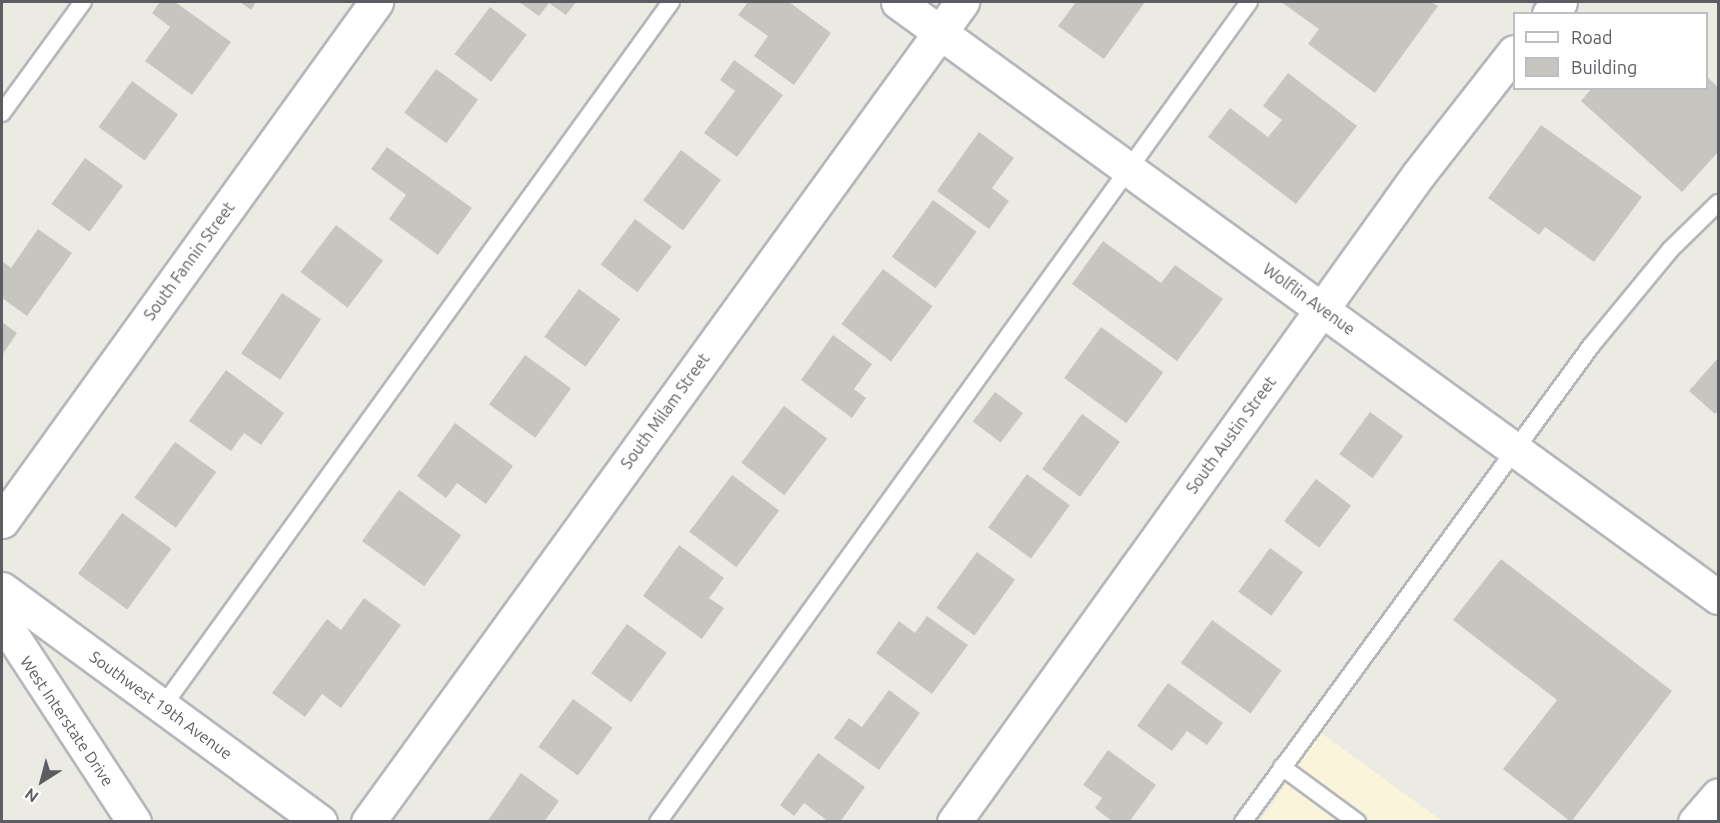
<!DOCTYPE html>
<html>
<head>
<meta charset="utf-8">
<style>
  body { margin:0 }
  #map { position:relative; width:1720px; height:823px; overflow:hidden; background:#ecebe3; font-family:Ubuntu,sans-serif }
  div>[style] { position:absolute }
  .commercial>* { inset:0; background:#faf5da }
  .building>* { inset:0; background:#c7c5c0; transform-origin:0 0 }
  .roads { filter:drop-shadow(2px 0 #b5b7bb) drop-shadow(-2px 0 #b5b7bb) drop-shadow(0 2px #b5b7bb) drop-shadow(0 -2px #b5b7bb) }
  .lane>* { height:16px; margin:-8px; padding:0 8px; transform-origin:8px; border-radius:8px; background:#fff }
  .street>* { height:33px; margin:-16.5px; padding:0 16.5px; transform-origin:16.5px; border-radius:16.5px; background:#fff }
  .secondary>* { height:33px; margin:-16.5px; padding:0 16.5px; transform-origin:16.5px; border-radius:16.5px; background:#fff }
  span { translate:-50% -50%; white-space:nowrap; text-align:center; line-height:1.15; -webkit-text-stroke:6px #fff; paint-order:stroke }
  .street-label { font-size:16px; color:#5b5d62 }
  .frame { position:absolute; inset:0; border:3px solid #5b5d62; pointer-events:none }
  .legend { position:absolute; left:1513px; top:12px; width:195px; height:78px; box-sizing:border-box; background:#fff; border:2px solid #bdbec0; margin:0; padding:8px 10px; list-style:none; font-size:18px; color:#5b5d62 }
  .legend li { display:flex; align-items:center; gap:12px; height:30px }
  .legend b { width:30px; border:2px solid #bdbec0 }
  .north { position:absolute; left:12px; top:751px; width:60px; height:60px; -webkit-text-stroke:4px #fff; paint-order:stroke; rotate:216deg; font-size:16px; font-weight:700; line-height:24px; text-align:center; color:#5b5d62 }
  .north::after { content:''; display:block; margin:auto; width:21px; height:27px; background:#5b5d62; clip-path:polygon(50% 0,100% 100%,50% 72%,0 100%) }
</style>
</head>
<body>
<div id="map">
  <div class="commercial">
    <div style="clip-path:polygon(1321px 733px,1442px 821px,1259px 822px)"></div>
  </div>
  <div class="building">
    <div style="clip-path:polygon(160px 2px,175px 2px,231px 42px,192px 95px,145px 61px,170px 27px,152px 13px)"></div>
    <div style="clip-path:polygon(240px 2px,256px 2px,251px 10px)"></div>
    <div style="clip-path:polygon(519px 2px,576px 2px,566px 15px,549px 3px,539px 16px)"></div>
    <div style="clip-path:polygon(748px 2px,789px 2px,831px 33px,794px 85px,754px 56px,768px 36px,738px 15px)"></div>
    <div style="clip-path:polygon(1076px 2px,1145px 2px,1104px 59px,1058px 26px)"></div>
    <div style="clip-path:polygon(1281px 2px,1431px 2px,1438px 6px,1375px 93px,1308px 44px,1319px 29px)"></div>
    <div style="left:490px;top:7px;width:46px;height:59px;rotate:37deg"></div>
    <div style="clip-path:polygon(734px 60px,783px 95px,737px 157px,704px 133px,735px 91px,720px 80px)"></div>
    <div style="left:436px;top:69px;width:52px;height:54px;rotate:36deg"></div>
    <div style="clip-path:polygon(1288px 73px,1357px 126px,1296px 204px,1208px 137px,1230px 108px,1268px 137px,1282px 120px,1263px 106px)"></div>
    <div style="clip-path:polygon(1706px 76px,1718px 87px,1718px 152px,1682px 192px,1581px 101px,1592px 88px,1706px 88px)"></div>
    <div style="left:132px;top:81px;width:57px;height:57px;rotate:36deg"></div>
    <div style="clip-path:polygon(1541px 125px,1642px 197px,1594px 262px,1545px 227px,1539px 235px,1488px 198px)"></div>
    <div style="clip-path:polygon(979px 132px,1014px 158px,992px 188px,1009px 201px,989px 229px,937px 191px)"></div>
    <div style="clip-path:polygon(387px 147px,472px 208px,438px 255px,389px 219px,406px 195px,371px 169px)"></div>
    <div style="left:681px;top:150px;width:50px;height:63px;rotate:37deg"></div>
    <div style="left:85px;top:158px;width:47px;height:57px;rotate:36deg"></div>
    <div style="left:933px;top:200px;width:54px;height:70px;rotate:36deg"></div>
    <div style="left:635px;top:219px;width:46px;height:57px;rotate:37deg"></div>
    <div style="left:336px;top:225px;width:59px;height:59px;rotate:37deg"></div>
    <div style="clip-path:polygon(38px 229px,72px 253px,27px 316px,2px 298px,2px 261px,11px 268px)"></div>
    <div style="clip-path:polygon(1103px 241px,1161px 283px,1175px 265px,1223px 299px,1177px 361px,1072px 284px)"></div>
    <div style="left:883px;top:269px;width:62px;height:69px;rotate:37deg"></div>
    <div style="left:579px;top:289px;width:51px;height:59px;rotate:36deg"></div>
    <div style="left:282px;top:293px;width:47px;height:73px;rotate:34deg"></div>
    <div style="clip-path:polygon(2px 322px,17px 333px,2px 355px)"></div>
    <div style="left:1101px;top:327px;width:77px;height:63px;rotate:36deg"></div>
    <div style="clip-path:polygon(833px 335px,872px 364px,854px 389px,866px 398px,852px 418px,801px 380px)"></div>
    <div style="left:525px;top:355px;width:57px;height:61px;rotate:36deg"></div>
    <div style="clip-path:polygon(1718px 358px,1718px 411px,1715px 414px,1689px 391px)"></div>
    <div style="clip-path:polygon(226px 370px,284px 413px,261px 445px,244px 433px,231px 451px,189px 421px)"></div>
    <div style="left:995px;top:392px;width:35px;height:37px;rotate:37deg"></div>
    <div style="left:784px;top:406px;width:54px;height:71px;rotate:37deg"></div>
    <div style="left:1370px;top:412px;width:41px;height:52px;rotate:36deg"></div>
    <div style="left:1082px;top:414px;width:47px;height:68px;rotate:36deg"></div>
    <div style="clip-path:polygon(455px 423px,513px 466px,486px 504px,457px 483px,446px 498px,417px 476px)"></div>
    <div style="left:175px;top:442px;width:51px;height:69px;rotate:36deg"></div>
    <div style="left:1027px;top:474px;width:53px;height:66px;rotate:36deg"></div>
    <div style="left:732px;top:475px;width:59px;height:71px;rotate:37deg"></div>
    <div style="left:1316px;top:479px;width:44px;height:53px;rotate:37deg"></div>
    <div style="left:399px;top:490px;width:77px;height:63px;rotate:36deg"></div>
    <div style="left:122px;top:513px;width:61px;height:75px;rotate:36deg"></div>
    <div style="clip-path:polygon(679px 545px,724px 578px,709px 598px,724px 608px,702px 639px,643px 596px)"></div>
    <div style="left:1270px;top:548px;width:41px;height:54px;rotate:36deg"></div>
    <div style="left:977px;top:552px;width:47px;height:69px;rotate:36deg"></div>
    <div style="clip-path:polygon(1501px 559px,1672px 691px,1571px 822px,1503px 769px,1557px 700px,1453px 620px)"></div>
    <div style="clip-path:polygon(364px 598px,401px 625px,341px 708px,322px 694px,305px 717px,272px 693px,327px 619px,341px 630px)"></div>
    <div style="clip-path:polygon(927px 616px,968px 645px,932px 694px,876px 653px,899px 621px,915px 633px)"></div>
    <div style="left:1212px;top:620px;width:86px;height:53px;rotate:36deg"></div>
    <div style="left:627px;top:624px;width:49px;height:61px;rotate:36deg"></div>
    <div style="clip-path:polygon(1168px 683px,1223px 723px,1207px 745px,1187px 731px,1172px 751px,1137px 726px)"></div>
    <div style="clip-path:polygon(889px 690px,920px 713px,879px 770px,834px 738px,849px 718px,862px 727px)"></div>
    <div style="left:573px;top:699px;width:49px;height:59px;rotate:36deg"></div>
    <div style="clip-path:polygon(1108px 750px,1156px 785px,1129px 822px,1113px 822px,1095px 808px,1102px 798px,1083px 785px)"></div>
    <div style="clip-path:polygon(818px 753px,865px 787px,840px 822px,829px 822px,804px 803px,794px 816px,780px 805px)"></div>
    <div style="clip-path:polygon(521px 773px,559px 801px,544px 822px,487px 822px)"></div>
  </div>
  <div class="roads">
    <div class="lane">
      <div style="left:2px;top:113px;width:137px;rotate:-53.9deg"></div>
      <div style="left:163px;top:706px;width:868px;rotate:-54.19deg"></div>
      <div style="left:1282px;top:767px;width:93px;rotate:36.3deg"></div>
      <div style="left:658px;top:822px;width:1011px;rotate:-54.22deg"></div>
      <div style="left:1243px;top:822px;width:590px;rotate:-53.83deg"></div>
      <div style="left:1591px;top:346px;width:124px;rotate:-50.5deg"></div>
      <div style="left:1670px;top:250px;width:67px;rotate:-44.4deg"></div>
    </div>
    <div class="street">
      <div style="left:2px;top:521px;width:640px;rotate:-54.22deg"></div>
      <div style="left:2px;top:589px;width:394px;rotate:36.2deg"></div>
      <div style="left:368px;top:822px;width:1013px;rotate:-54.08deg"></div>
      <div style="left:1695px;top:822px;width:35px;rotate:-49deg"></div>
    </div>
    <div class="secondary">
      <div style="left:898px;top:2px;width:1013px;rotate:35.97deg"></div>
      <div style="left:1549px;top:14px;width:16px;rotate:-47deg"></div>
      <div style="left:2px;top:620px;width:241px;rotate:56.8deg"></div>
      <div style="left:954px;top:822px;width:796px;rotate:-54.35deg"></div>
      <div style="left:1418px;top:175px;width:156px;rotate:-52deg"></div>
    </div>
  </div>
  <div class="street-label">
    <span style="left:189px;top:261px;rotate:-54deg">South Fannin Street</span>
    <span style="left:1309px;top:299px;rotate:36deg">Wolflin Avenue</span>
    <span style="left:665px;top:411px;rotate:-54deg">South Milam Street</span>
    <span style="left:1231px;top:435px;rotate:-54deg">South Austin Street</span>
    <span style="left:161px;top:705px;rotate:36deg">Southwest 19th Avenue</span>
    <span style="left:67px;top:721px;rotate:56deg">West Interstate Drive</span>
  </div>
  <div class="frame"></div>
  <ul class="legend">
  <li><b style="height:8px;background:#fff"></b>Road</li>
  <li><b style="height:16px;background:#c7c5c0"></b>Building</li>
  </ul>
  <div class="north">N</div>
</div>
</body>
</html>
